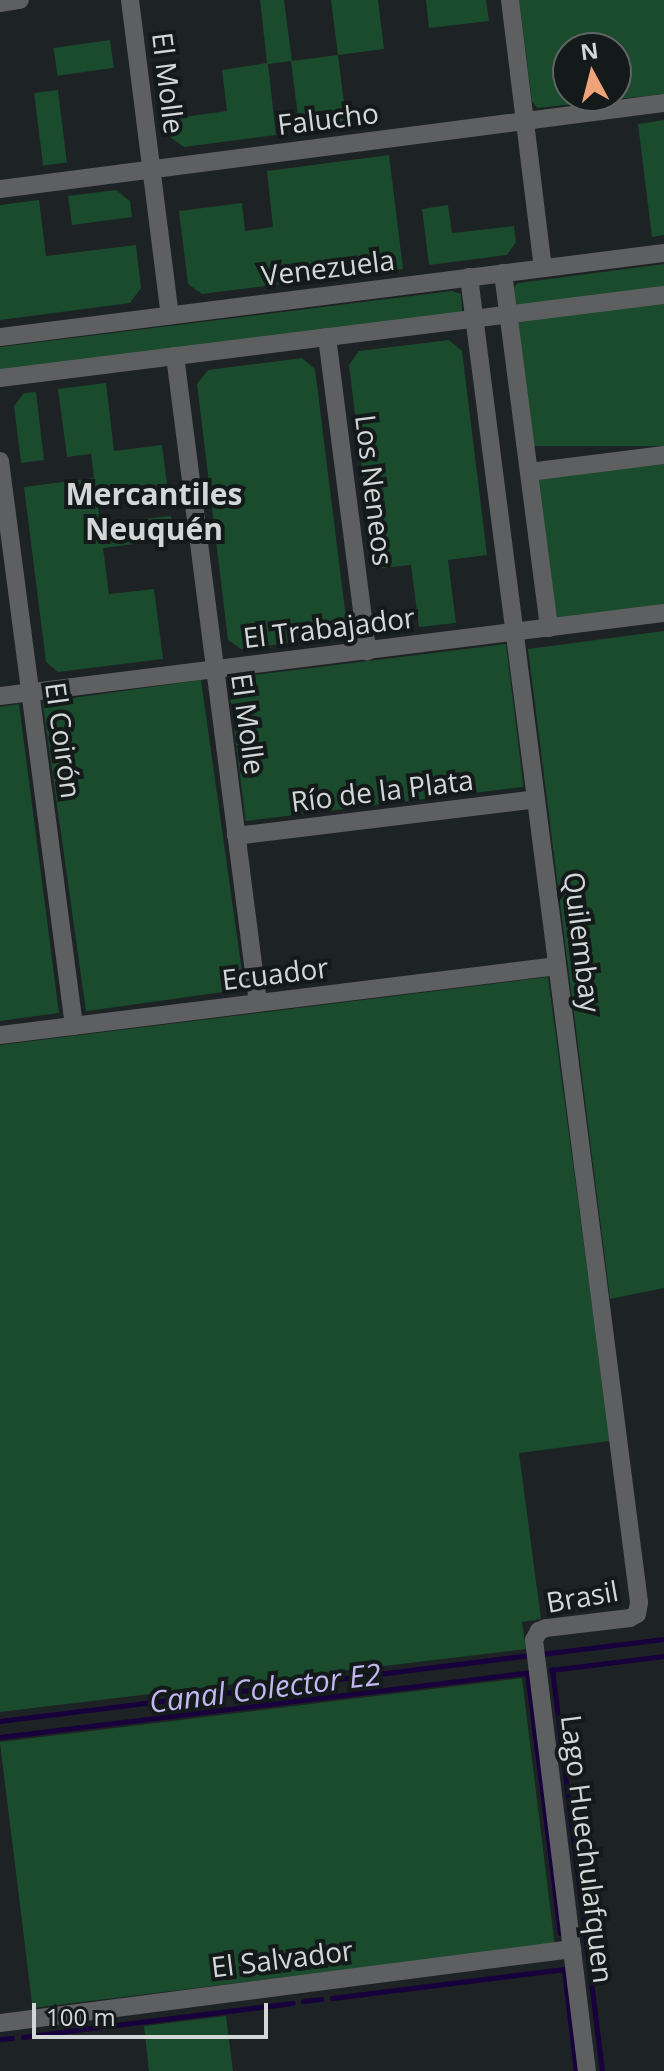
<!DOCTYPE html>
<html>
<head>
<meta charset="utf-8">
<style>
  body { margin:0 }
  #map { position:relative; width:664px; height:2071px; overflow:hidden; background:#1d2224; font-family:"Open Sans",sans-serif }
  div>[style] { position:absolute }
  .green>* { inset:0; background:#1a4b2d; transform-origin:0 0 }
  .stream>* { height:5px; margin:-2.5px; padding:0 2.5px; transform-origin:2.5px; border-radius:2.5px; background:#17003b }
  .minor>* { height:18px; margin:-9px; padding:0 9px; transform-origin:9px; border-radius:9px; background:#5e5f61 }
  span { translate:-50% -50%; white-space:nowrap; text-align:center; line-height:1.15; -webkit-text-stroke:8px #14191a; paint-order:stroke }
  .street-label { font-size:28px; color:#d4d7d8 }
  .neighbourhood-label { font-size:30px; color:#d4d7d8; font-weight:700 }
  .water-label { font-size:30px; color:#c2b7f1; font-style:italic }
  .north { position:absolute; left:552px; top:32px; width:80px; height:80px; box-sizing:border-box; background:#14191a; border:2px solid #616566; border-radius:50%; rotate:353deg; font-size:22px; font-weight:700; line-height:32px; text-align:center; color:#d4d7d8 }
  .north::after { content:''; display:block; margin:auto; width:28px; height:36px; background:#f0a378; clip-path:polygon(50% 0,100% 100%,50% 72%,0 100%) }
  .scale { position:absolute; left:32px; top:2003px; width:236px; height:36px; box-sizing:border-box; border:4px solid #d4d7d8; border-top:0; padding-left:10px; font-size:24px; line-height:28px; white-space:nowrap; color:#d4d7d8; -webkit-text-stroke:6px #14191a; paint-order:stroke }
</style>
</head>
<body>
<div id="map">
  <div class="green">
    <div style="clip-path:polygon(260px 0,284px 0,292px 61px,338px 55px,331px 0,378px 0,384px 49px,338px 55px,347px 126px,300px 132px,291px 61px,268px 64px,276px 135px,184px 147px,170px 137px,168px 119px,227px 111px,222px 70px,267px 63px)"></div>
    <div style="clip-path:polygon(426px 0,486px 0,489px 21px,429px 28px)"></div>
    <div style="clip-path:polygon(evenodd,519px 0,664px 0,664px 94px,537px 108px,532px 101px,519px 0,568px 48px,616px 48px,616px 96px,568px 96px,568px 48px)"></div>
    <div style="left:110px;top:40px;width:28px;height:57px;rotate:82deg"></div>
    <div style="left:58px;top:90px;width:73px;height:24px;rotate:83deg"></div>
    <div style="clip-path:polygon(664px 120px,664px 235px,652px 237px,638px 124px)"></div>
    <div style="clip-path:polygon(389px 155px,403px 269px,202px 294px,188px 284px,179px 211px,242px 203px,245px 231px,273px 227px,267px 171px)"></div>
    <div style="clip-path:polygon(116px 190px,130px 201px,132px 217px,72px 225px,68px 196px)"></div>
    <div style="clip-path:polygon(39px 200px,46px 256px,136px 245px,141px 288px,130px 303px,0 320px,0 205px)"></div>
    <div style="clip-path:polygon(448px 205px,452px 233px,514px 226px,516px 242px,507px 255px,429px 265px,422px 209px)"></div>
    <div style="clip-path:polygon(664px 264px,664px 289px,516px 305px,513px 288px,518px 283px)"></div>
    <div style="clip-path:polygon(452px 291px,461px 294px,462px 312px,0 372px,0 347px)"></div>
    <div style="left:664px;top:304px;width:142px;height:148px;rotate:90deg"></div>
    <div style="clip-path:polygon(449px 340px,462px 351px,487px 555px,448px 560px,456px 623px,419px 627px,411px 565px,374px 569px,349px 365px,359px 351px)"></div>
    <div style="clip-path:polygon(302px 358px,315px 369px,347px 626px,338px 637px,241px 649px,228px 640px,197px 384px,208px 370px)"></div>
    <div style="clip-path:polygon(106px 383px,114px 451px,162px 445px,168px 492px,97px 502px,101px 524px,171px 516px,174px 539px,103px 548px,109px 594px,154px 589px,163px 659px,58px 672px,46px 662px,24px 487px,94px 478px,91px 454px,67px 457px,58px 389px)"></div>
    <div style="clip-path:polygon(36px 392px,44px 460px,21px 463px,14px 406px,24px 393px)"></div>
    <div style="clip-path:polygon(664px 462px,664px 605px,556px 619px,537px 479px)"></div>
    <div style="clip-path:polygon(664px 631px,664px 1288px,610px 1299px,528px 649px)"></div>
    <div style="left:506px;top:644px;width:144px;height:280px;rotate:83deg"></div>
    <div style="left:201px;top:680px;width:312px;height:160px;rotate:82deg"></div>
    <div style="clip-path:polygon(19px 704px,59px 1013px,0 1021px,0 707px)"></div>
    <div style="clip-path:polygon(548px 977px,610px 1441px,519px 1453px,541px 1619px,522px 1622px,526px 1649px,0 1712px,0 1045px)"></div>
    <div style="left:522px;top:1678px;width:268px;height:526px;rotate:83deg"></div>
    <div style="clip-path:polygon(226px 2016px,233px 2071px,149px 2071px,144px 2026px)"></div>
  </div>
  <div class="stream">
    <div style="left:541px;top:1654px;width:124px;rotate:-7deg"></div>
    <div style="left:552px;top:1669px;width:405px;rotate:82.9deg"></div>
    <div style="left:551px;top:1670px;width:114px;rotate:-7.1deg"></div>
    <div style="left:527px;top:1672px;width:263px;rotate:82.8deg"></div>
    <div style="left:0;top:1721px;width:535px;rotate:-7.09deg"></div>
    <div style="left:0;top:1737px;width:536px;rotate:-6.97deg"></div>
    <div style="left:332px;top:1998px;width:234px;rotate:-7.1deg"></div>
    <div style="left:564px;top:1969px;width:103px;rotate:83.3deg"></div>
    <div style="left:303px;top:2001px;width:18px;rotate:-6deg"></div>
    <div style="left:108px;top:2026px;width:186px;rotate:-7.1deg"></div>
    <div style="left:23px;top:2037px;width:76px;rotate:-7.6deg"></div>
    <div style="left:0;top:2039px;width:12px;rotate:-5deg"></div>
  </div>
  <div class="minor">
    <div style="left:130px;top:0;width:318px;rotate:82.8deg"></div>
    <div style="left:510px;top:0;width:270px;rotate:83deg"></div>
    <div style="left:0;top:3px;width:20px;rotate:-9deg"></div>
    <div style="left:0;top:189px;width:670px;rotate:-7.38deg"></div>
    <div style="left:503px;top:273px;width:358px;rotate:82.6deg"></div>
    <div style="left:469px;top:277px;width:1336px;rotate:82.69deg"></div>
    <div style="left:639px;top:1602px;width:12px;rotate:99deg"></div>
    <div style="left:637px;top:1614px;width:8px;rotate:150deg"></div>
    <div style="left:630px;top:1618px;width:85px;rotate:173.2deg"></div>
    <div style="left:546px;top:1628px;width:8px;rotate:157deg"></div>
    <div style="left:539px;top:1631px;width:10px;rotate:119deg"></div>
    <div style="left:534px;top:1640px;width:434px;rotate:83deg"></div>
    <div style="left:0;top:337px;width:669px;rotate:-7.21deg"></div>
    <div style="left:327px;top:337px;width:317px;rotate:82.7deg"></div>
    <div style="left:175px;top:356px;width:652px;rotate:82.69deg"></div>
    <div style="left:0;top:378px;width:669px;rotate:-7.13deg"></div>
    <div style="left:0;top:461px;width:570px;rotate:82.54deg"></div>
    <div style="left:529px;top:472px;width:136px;rotate:-7.2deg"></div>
    <div style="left:0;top:696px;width:669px;rotate:-7.13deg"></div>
    <div style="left:236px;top:836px;width:302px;rotate:-7deg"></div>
    <div style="left:0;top:1035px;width:561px;rotate:-7.06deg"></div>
    <div style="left:0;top:2023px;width:577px;rotate:-7.37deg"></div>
  </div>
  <div class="street-label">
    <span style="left:169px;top:83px;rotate:83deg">El Molle</span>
    <span style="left:328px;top:118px;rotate:-7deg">Falucho</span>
    <span style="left:328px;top:267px;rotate:-7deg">Venezuela</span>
    <span style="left:375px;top:490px;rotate:83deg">Los Neneos</span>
    <span style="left:329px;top:627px;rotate:-7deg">El Trabajador</span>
    <span style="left:249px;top:724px;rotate:82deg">El Molle</span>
    <span style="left:64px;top:740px;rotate:82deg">El Coirón</span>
    <span style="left:382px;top:790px;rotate:-7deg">Río de la Plata</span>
    <span style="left:583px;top:942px;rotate:83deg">Quilembay</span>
    <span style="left:275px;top:973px;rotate:-7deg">Ecuador</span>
    <span style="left:582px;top:1596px;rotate:-10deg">Brasil</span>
    <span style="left:588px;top:1849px;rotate:83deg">Lago Huechulafquen</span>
    <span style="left:282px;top:1958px;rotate:-7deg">El Salvador</span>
  </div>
  <div class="neighbourhood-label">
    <span style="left:154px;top:511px">Mercantiles<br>Neuquén</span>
  </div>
  <div class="water-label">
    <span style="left:265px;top:1688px;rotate:-7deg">Canal Colector E2</span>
  </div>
  <div class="north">N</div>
  <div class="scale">100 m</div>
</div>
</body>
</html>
